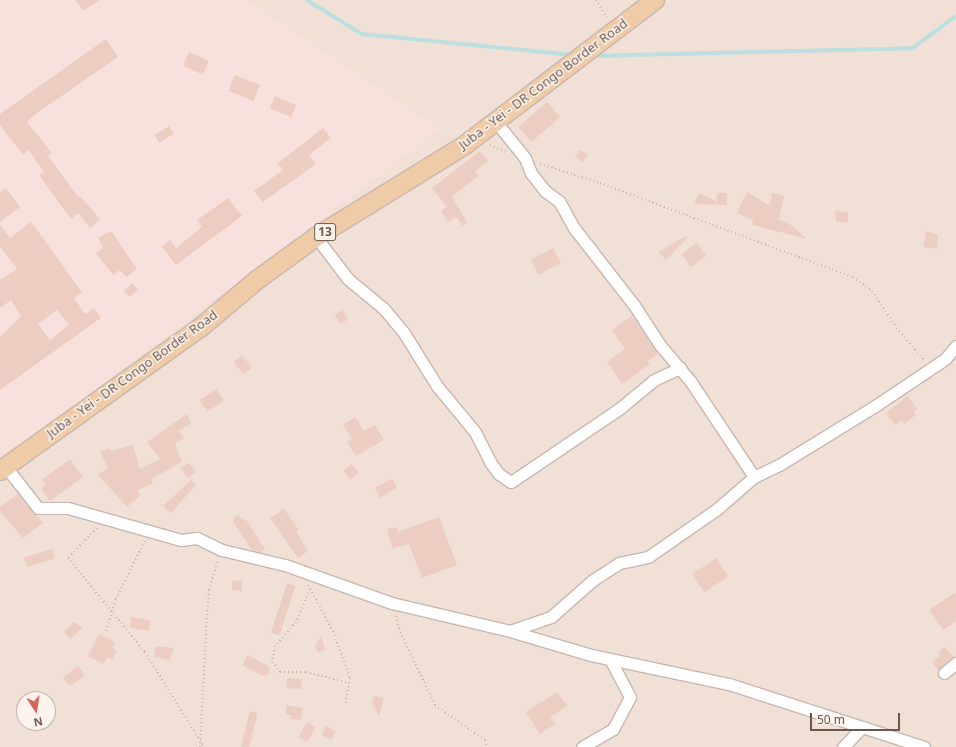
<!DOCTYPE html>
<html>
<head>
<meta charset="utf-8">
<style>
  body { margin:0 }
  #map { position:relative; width:956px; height:747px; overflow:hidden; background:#f9efe6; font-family:"Noto Sans",sans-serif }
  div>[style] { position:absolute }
  .residential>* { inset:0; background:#f0e0d6 }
  .commercial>* { inset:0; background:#f8e0dc }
  .stream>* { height:3.5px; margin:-1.75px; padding:0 1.75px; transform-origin:1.75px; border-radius:1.75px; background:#bddfe0 }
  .building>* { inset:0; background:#ebcdc2; transform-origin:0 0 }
  .path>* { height:2px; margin-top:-1px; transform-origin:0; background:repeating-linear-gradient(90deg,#cfb0a5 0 1px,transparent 0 4px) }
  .roads { filter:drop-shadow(1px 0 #c9b7ae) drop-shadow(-1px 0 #c9b7ae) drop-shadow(0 1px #c9b7ae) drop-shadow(0 -1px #c9b7ae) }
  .street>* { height:11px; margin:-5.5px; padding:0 5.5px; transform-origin:5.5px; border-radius:5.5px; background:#fff }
  .primary>* { height:18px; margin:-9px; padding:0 9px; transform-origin:9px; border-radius:9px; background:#efcba7 }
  span { translate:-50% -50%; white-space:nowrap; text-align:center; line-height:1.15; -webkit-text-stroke:3px #fcf4ec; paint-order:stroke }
  .shield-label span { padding:1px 3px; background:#fcf4ec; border:1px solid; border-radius:3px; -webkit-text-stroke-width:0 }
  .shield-label { font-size:12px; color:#6f564f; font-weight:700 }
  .street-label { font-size:13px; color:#6f564f }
  .north { position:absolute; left:16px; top:691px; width:40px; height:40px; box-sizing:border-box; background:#fcf4ec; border:1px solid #c4b5ad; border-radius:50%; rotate:168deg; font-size:11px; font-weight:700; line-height:16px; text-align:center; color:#6f564f }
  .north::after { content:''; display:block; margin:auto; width:14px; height:18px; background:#d2675c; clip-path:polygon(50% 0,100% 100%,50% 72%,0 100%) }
  .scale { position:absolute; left:810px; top:713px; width:90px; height:18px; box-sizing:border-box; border:2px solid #6f564f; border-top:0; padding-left:5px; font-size:12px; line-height:14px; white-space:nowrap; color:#6f564f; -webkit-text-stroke:3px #fcf4ec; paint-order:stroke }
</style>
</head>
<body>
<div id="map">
  <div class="residential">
    <div style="clip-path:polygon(evenodd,0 0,956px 0,956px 747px,0 747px,0 0,24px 699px,48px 699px,48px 723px,24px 723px,24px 699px)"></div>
  </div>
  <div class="commercial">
    <div style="clip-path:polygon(0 0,247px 0,441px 129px,61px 415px,0 457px)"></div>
  </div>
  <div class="stream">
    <div style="left:307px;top:0;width:65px;rotate:31.7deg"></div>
    <div style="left:362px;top:34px;width:212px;rotate:5.7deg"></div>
    <div style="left:593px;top:56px;width:320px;rotate:-1.4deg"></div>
    <div style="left:913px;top:48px;width:54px;rotate:-36.7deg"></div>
  </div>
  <div class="building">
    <div style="clip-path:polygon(75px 0,99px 0,83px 11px)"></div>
    <div style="clip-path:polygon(106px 39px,118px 57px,37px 113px,27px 122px,52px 153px,48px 156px,78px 197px,80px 196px,100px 219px,90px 228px,78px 213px,71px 219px,64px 210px,39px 175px,44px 171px,28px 150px,23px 155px,0 125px,0 114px)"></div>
    <div style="left:189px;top:52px;width:22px;height:15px;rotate:24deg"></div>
    <div style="left:235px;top:75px;width:27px;height:17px;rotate:22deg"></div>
    <div style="left:275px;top:96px;width:23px;height:13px;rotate:23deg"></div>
    <div style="left:547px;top:102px;width:20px;height:38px;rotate:49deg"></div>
    <div style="left:169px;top:126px;width:9px;height:17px;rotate:58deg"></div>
    <div style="clip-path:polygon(323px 128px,331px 138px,309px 155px,316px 164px,263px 202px,254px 191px,283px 170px,277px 164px)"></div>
    <div style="clip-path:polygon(580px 150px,588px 154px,583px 162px,575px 157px)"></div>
    <div style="clip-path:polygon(480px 151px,488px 161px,475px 171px,479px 175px,452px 197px,467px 222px,463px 226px,456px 217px,448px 222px,441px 211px,447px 207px,432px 188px)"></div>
    <div style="clip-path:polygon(6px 188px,20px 207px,0 222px,0 192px)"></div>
    <div style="clip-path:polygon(747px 192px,770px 206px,772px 193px,784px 196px,779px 220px,787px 222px,807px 239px,752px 225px,753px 220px,737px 213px)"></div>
    <div style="clip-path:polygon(699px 193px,717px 202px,717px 193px,727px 193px,727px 205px,694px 204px)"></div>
    <div style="clip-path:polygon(228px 198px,242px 216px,176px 265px,162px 247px,170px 240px,176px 248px,202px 227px,197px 220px)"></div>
    <div style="clip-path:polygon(835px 211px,848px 212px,848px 223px,836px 221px)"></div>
    <div style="clip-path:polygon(evenodd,31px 222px,82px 292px,74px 298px,85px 314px,94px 308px,101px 318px,0 390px,0 337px,21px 316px,11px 300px,0 308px,0 280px,17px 269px,0 246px,0 225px,10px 238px,31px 222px,57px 310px,69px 325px,50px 340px,38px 324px,57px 310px)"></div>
    <div style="clip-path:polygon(111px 231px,137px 269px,126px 277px,120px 270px,113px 275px,96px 253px,103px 248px,98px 238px)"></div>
    <div style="clip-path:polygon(926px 231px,938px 235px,937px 249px,923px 247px)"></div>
    <div style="clip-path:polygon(686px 236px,687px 238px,666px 260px,658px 252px)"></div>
    <div style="left:697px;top:243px;width:16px;height:19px;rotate:55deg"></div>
    <div style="left:553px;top:248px;width:17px;height:25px;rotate:62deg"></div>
    <div style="left:132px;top:283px;width:9px;height:11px;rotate:49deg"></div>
    <div style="left:342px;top:310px;width:11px;height:9px;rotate:56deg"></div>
    <div style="clip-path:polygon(632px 316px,658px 354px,648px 361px,650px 364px,622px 384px,607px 362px,625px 349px,612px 330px)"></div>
    <div style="left:242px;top:355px;width:16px;height:11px;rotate:52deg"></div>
    <div style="left:216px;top:389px;width:14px;height:20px;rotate:56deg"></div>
    <div style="clip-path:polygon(908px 396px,917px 409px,913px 412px,916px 415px,904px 424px,902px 420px,895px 425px,886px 413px)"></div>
    <div style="clip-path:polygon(187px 414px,191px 423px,179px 431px,184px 438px,175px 444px,182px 462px,151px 479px,153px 484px,137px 490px,141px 495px,127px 507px,98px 475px,108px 467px,100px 452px,109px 448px,111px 451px,133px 445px,140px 469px,160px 459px,147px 442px)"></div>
    <div style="clip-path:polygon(355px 417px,364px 431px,375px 425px,384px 440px,356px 456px,347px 442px,352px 439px,343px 425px)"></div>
    <div style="clip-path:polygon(70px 459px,83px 477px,50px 501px,41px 489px,46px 485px,42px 480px)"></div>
    <div style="clip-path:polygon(189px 463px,196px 472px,188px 478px,180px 468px)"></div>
    <div style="left:352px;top:464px;width:11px;height:11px;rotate:52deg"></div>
    <div style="clip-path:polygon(392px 479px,397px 487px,380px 498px,375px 488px)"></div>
    <div style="clip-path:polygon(191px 480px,196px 485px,171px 513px,163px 506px)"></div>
    <div style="clip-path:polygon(18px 494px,43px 523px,23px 538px,0 512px,0 507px)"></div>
    <div style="clip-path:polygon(284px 509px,299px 530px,296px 532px,308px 551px,298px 558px,270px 518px)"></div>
    <div style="clip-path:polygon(237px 515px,247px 521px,265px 549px,260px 552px,252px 550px,233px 522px)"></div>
    <div style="clip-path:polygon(439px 517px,457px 565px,422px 578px,409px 544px,392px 548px,387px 529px,397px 527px,398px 532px)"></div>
    <div style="left:52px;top:549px;width:10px;height:29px;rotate:73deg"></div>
    <div style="left:716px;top:558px;width:22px;height:29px;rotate:56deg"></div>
    <div style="clip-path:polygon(242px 580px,242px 591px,232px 590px,232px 581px)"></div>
    <div style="left:287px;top:583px;width:9px;height:52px;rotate:18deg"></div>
    <div style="clip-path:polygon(956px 592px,956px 621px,943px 630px,929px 610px)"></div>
    <div style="left:131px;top:617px;width:20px;height:11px;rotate:9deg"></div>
    <div style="clip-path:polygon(74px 622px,83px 627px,70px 639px,64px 631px)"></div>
    <div style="clip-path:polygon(99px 634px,115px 642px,112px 648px,117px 650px,112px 660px,107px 657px,104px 664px,88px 656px)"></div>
    <div style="clip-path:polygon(321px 636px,325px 649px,318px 653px,315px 646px)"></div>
    <div style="clip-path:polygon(156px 646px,174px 648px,170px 660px,154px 657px)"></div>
    <div style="clip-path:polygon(945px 647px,954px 657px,938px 670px,932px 662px,940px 656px,938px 653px)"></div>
    <div style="clip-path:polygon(248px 655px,269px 667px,269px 674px,264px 676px,242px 665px)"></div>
    <div style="left:78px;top:666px;width:11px;height:19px;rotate:52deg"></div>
    <div style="left:287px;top:678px;width:15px;height:10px;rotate:4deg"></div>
    <div style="clip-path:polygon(557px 692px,567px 706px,550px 717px,555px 724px,540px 734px,526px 712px)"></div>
    <div style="clip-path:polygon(374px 696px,384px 698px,379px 716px,372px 704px)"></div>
    <div style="clip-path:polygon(286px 705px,303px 708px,301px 720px,290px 719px,291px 716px,286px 714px)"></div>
    <div style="left:250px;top:711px;width:8px;height:37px;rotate:14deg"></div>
    <div style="left:307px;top:722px;width:10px;height:17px;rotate:29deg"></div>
    <div style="left:326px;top:726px;width:11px;height:10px;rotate:27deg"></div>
  </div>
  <div class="path">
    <div style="left:596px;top:0;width:21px;rotate:59deg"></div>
    <div style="left:490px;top:145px;width:17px;rotate:25deg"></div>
    <div style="left:540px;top:164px;width:63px;rotate:17.6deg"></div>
    <div style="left:600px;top:183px;width:270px;rotate:20.4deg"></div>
    <div style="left:853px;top:277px;width:24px;rotate:36deg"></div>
    <div style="left:872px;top:291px;width:48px;rotate:56deg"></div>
    <div style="left:899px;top:331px;width:38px;rotate:49deg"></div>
    <div style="left:97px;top:528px;width:42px;rotate:134deg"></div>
    <div style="left:68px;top:558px;width:122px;rotate:50.7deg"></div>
    <div style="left:145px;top:652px;width:112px;rotate:58.2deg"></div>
    <div style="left:308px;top:585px;width:52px;rotate:61.5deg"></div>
    <div style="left:333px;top:631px;width:50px;rotate:70.1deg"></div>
    <div style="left:350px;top:678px;width:27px;rotate:100deg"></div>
    <div style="left:310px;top:589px;width:36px;rotate:113deg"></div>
    <div style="left:296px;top:622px;width:32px;rotate:131deg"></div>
    <div style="left:275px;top:646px;width:16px;rotate:101deg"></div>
    <div style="left:272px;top:662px;width:13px;rotate:51deg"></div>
    <div style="left:280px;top:672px;width:26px"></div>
    <div style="left:306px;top:672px;width:44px;rotate:14.3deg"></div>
    <div style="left:396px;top:616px;width:16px;rotate:76deg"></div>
    <div style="left:400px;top:632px;width:81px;rotate:64.4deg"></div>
    <div style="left:435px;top:705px;width:61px;rotate:35deg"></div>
    <div style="left:485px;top:740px;width:7px;rotate:74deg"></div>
    <div style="left:106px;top:631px;width:34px;rotate:-73deg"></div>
    <div style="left:116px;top:599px;width:66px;rotate:-63.8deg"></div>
    <div style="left:200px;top:747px;width:132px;rotate:-87deg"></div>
    <div style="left:207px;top:615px;width:25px;rotate:-85deg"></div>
    <div style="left:209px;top:590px;width:31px;rotate:-73deg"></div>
  </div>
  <div class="roads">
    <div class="street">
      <div style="left:496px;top:122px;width:46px;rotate:51.1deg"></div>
      <div style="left:525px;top:158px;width:16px;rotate:68deg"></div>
      <div style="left:531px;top:173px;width:23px;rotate:52deg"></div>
      <div style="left:545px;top:191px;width:17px;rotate:36deg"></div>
      <div style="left:559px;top:201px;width:31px;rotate:61deg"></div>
      <div style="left:574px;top:228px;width:98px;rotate:52.1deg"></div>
      <div style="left:634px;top:305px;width:48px;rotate:57deg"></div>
      <div style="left:660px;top:345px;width:48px;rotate:50deg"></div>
      <div style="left:691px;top:382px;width:114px;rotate:56.4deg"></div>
      <div style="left:316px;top:237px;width:53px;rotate:52.7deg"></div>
      <div style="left:348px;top:279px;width:47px;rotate:39.8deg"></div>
      <div style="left:384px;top:309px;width:31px;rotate:50deg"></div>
      <div style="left:404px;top:333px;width:62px;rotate:58.1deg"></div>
      <div style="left:437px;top:386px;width:60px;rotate:50.4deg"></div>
      <div style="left:475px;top:432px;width:34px;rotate:63deg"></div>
      <div style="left:490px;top:462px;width:15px;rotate:53deg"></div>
      <div style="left:499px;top:474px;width:14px;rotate:34deg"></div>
      <div style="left:511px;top:482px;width:130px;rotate:-34.1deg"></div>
      <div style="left:619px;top:409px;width:45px;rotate:-39.6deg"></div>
      <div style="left:654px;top:380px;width:29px;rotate:-25deg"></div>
      <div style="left:6px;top:467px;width:52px;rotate:52deg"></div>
      <div style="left:38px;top:508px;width:30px"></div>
      <div style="left:68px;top:508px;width:117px;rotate:15.8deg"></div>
      <div style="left:181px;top:540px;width:16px;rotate:-7deg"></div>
      <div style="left:197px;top:538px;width:28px;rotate:26deg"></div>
      <div style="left:222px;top:550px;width:65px;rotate:13.4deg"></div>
      <div style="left:285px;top:565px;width:114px;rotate:19.6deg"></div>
      <div style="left:392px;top:603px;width:121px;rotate:13.3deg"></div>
      <div style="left:510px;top:631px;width:84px;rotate:16.5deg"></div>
      <div style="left:591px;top:655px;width:141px;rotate:11.9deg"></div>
      <div style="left:729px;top:684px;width:205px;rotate:17.9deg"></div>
      <div style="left:510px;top:631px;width:43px;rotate:-18.9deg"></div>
      <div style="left:551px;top:617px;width:56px;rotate:-41.4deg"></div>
      <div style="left:593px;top:580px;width:31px;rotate:-33deg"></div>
      <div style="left:619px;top:563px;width:30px;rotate:-12deg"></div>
      <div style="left:648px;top:557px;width:84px;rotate:-34.8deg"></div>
      <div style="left:717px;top:509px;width:49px;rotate:-40.9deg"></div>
      <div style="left:754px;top:477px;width:28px;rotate:-26deg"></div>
      <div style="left:779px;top:465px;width:116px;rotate:-31.6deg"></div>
      <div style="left:878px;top:404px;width:81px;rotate:-33.9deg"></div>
      <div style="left:945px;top:359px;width:17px;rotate:-50deg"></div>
      <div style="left:944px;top:673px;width:16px;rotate:-40deg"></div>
      <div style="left:582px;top:747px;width:36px;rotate:-30deg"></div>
      <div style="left:613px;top:729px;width:36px;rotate:-62deg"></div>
      <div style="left:630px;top:697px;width:43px;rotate:-117.8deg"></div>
      <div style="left:843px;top:747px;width:28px;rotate:-46deg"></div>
    </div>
    <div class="primary">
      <div style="left:0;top:471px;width:246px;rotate:-35.6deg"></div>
      <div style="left:200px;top:328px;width:75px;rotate:-40.1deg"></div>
      <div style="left:257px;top:280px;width:73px;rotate:-36.1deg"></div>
      <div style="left:316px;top:237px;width:175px;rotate:-31.7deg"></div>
      <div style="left:465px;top:145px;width:239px;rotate:-37.3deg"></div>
    </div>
  </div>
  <div class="shield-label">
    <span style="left:325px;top:232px">13</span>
  </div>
  <div class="street-label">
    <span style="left:543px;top:84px;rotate:-37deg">Juba - Yei - DR Congo Border Road</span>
    <span style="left:132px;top:374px;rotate:-36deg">Juba - Yei - DR Congo Border Road</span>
  </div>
  <div class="north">N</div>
  <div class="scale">50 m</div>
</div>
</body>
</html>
